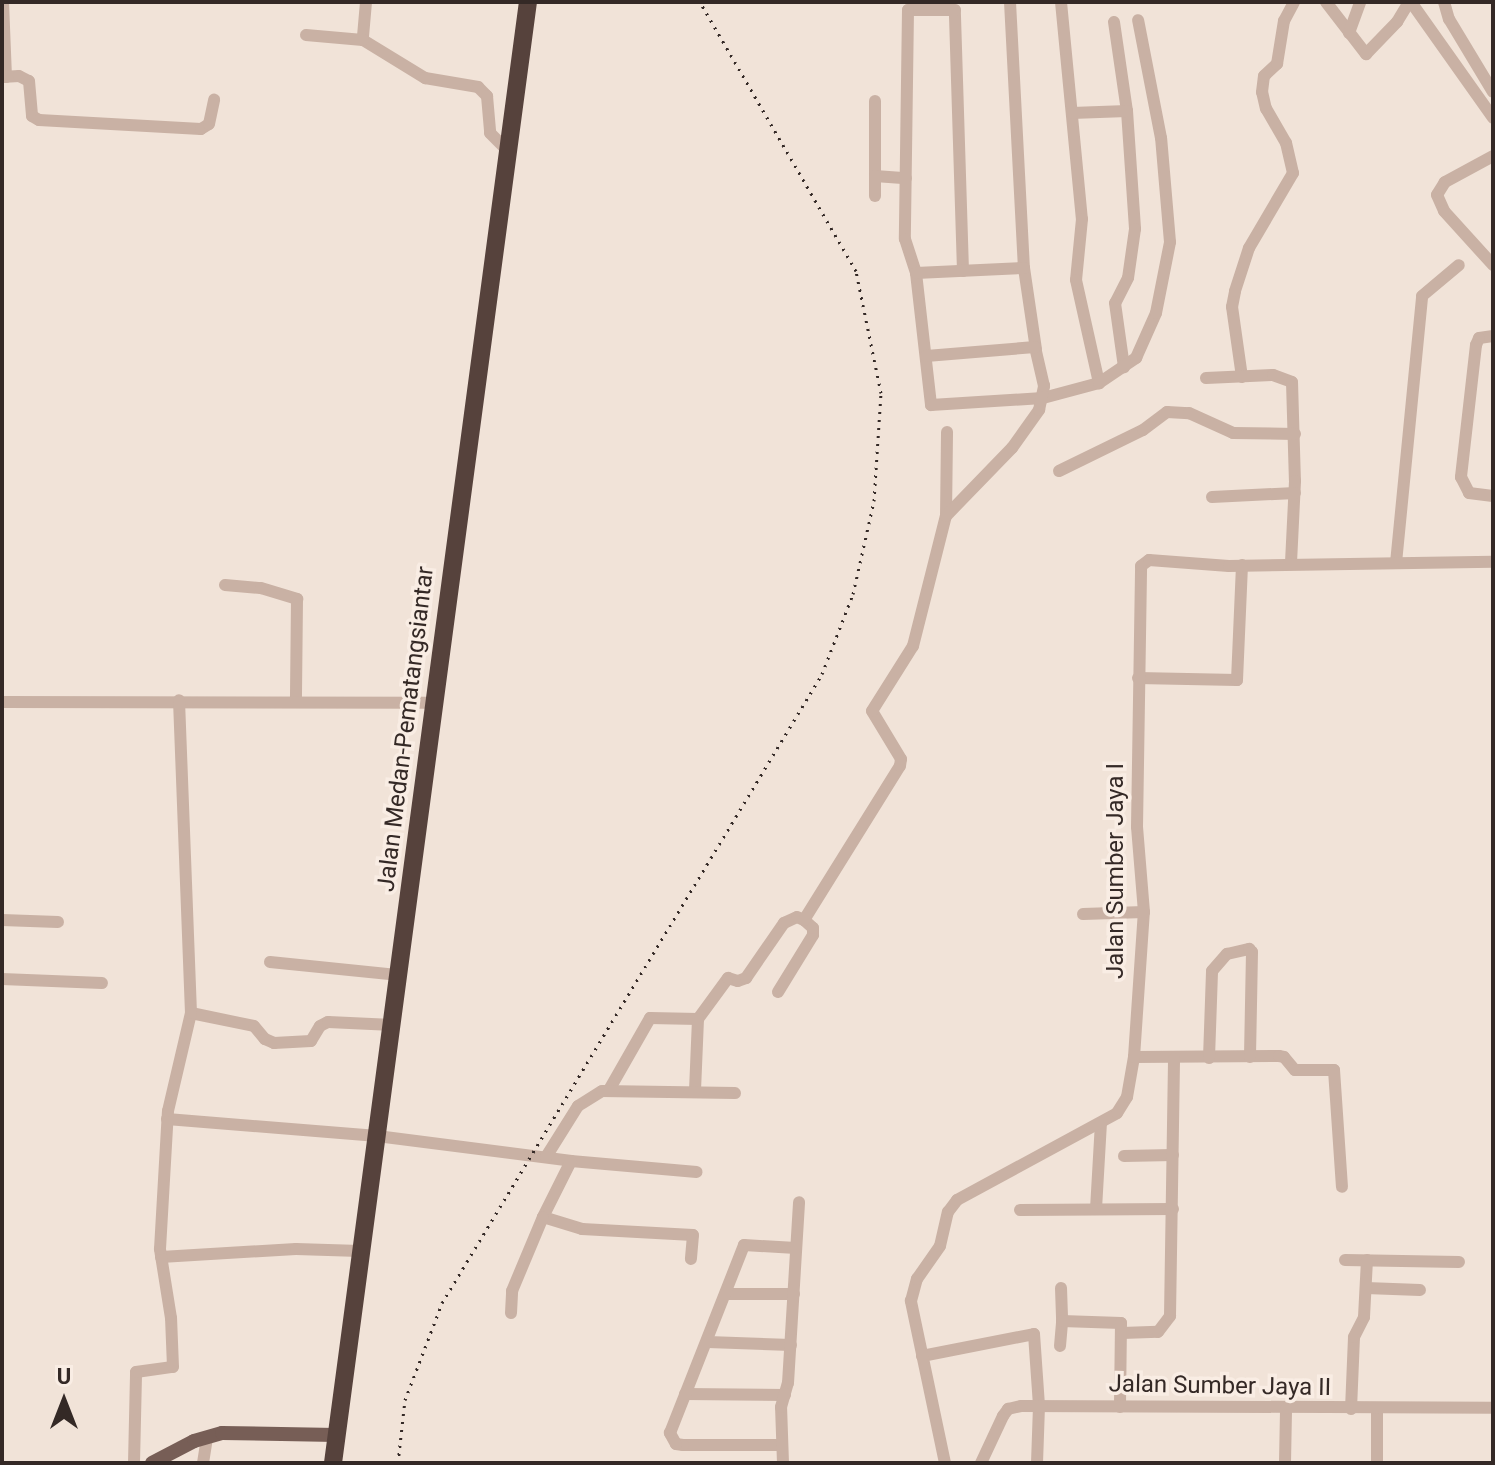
<!DOCTYPE html>
<html>
<head>
<meta charset="utf-8">
<style>
  body { margin:0 }
  #map { position:relative; width:1495px; height:1465px; overflow:hidden; background:#f1e3d8; font-family:Roboto,sans-serif }
  div>[style] { position:absolute }
  .minor>* { height:12px; margin:-6px; padding:0 6px; transform-origin:6px; border-radius:6px; background:#c9b1a4 }
  .major>* { height:14px; margin:-7px; padding:0 7px; transform-origin:7px; border-radius:7px; background:#775e56 }
  .highway>* { height:18px; margin:-9px; padding:0 9px; transform-origin:9px; border-radius:9px; background:#56423c }
  .rail>* { height:3px; margin-top:-1.5px; transform-origin:0; background:repeating-linear-gradient(90deg,#342926 0 2px,transparent 0 8px) }
  span { translate:-50% -50%; white-space:nowrap; text-align:center; line-height:1.15; -webkit-text-stroke:7px #f9ede4; paint-order:stroke }
  .street-label { font-size:24px; color:#342926 }
  .frame { position:absolute; inset:0; border:4px solid #342926; pointer-events:none }
  .north { position:absolute; left:24px; top:1361px; width:80px; height:80px; -webkit-text-stroke:6px #f9ede4; paint-order:stroke; rotate:0deg; font-size:22px; font-weight:700; line-height:32px; text-align:center; color:#342926 }
  .north::after { content:''; display:block; margin:auto; width:28px; height:36px; background:#342926; clip-path:polygon(50% 0,100% 100%,50% 72%,0 100%) }
</style>
</head>
<body>
<div id="map">
  <div class="minor">
    <div style="left:3px;top:2px;width:75px;rotate:87.7deg"></div>
    <div style="left:366px;top:2px;width:38px;rotate:95deg"></div>
    <div style="left:363px;top:40px;width:73px;rotate:31.5deg"></div>
    <div style="left:425px;top:78px;width:54px;rotate:9.6deg"></div>
    <div style="left:478px;top:87px;width:13px;rotate:45deg"></div>
    <div style="left:487px;top:96px;width:37px;rotate:85deg"></div>
    <div style="left:490px;top:133px;width:24px;rotate:45deg"></div>
    <div style="left:1010px;top:2px;width:266px;rotate:87deg"></div>
    <div style="left:1024px;top:268px;width:82px;rotate:81.6deg"></div>
    <div style="left:1061px;top:2px;width:218px;rotate:84.5deg"></div>
    <div style="left:1082px;top:219px;width:61px;rotate:95.6deg"></div>
    <div style="left:1076px;top:280px;width:106px;rotate:77.4deg"></div>
    <div style="left:1326px;top:2px;width:66px;rotate:52.4deg"></div>
    <div style="left:1366px;top:54px;width:45px;rotate:-45.9deg"></div>
    <div style="left:1397px;top:22px;width:23px;rotate:-59deg"></div>
    <div style="left:1411px;top:2px;width:142px;rotate:54.7deg"></div>
    <div style="left:1444px;top:2px;width:18px;rotate:74deg"></div>
    <div style="left:1449px;top:19px;width:85px;rotate:58.9deg"></div>
    <div style="left:1114px;top:22px;width:90px;rotate:81.7deg"></div>
    <div style="left:1127px;top:111px;width:118px;rotate:86.1deg"></div>
    <div style="left:1135px;top:229px;width:49px;rotate:98.1deg"></div>
    <div style="left:1128px;top:278px;width:28px;rotate:117deg"></div>
    <div style="left:1115px;top:303px;width:65px;rotate:82deg"></div>
    <div style="left:1349px;top:33px;width:33px;rotate:-70deg"></div>
    <div style="left:306px;top:35px;width:57px;rotate:5deg"></div>
    <div style="left:2px;top:77px;width:17px;rotate:-3deg"></div>
    <div style="left:19px;top:76px;width:11px;rotate:27deg"></div>
    <div style="left:29px;top:81px;width:35px;rotate:85deg"></div>
    <div style="left:32px;top:116px;width:8px;rotate:30deg"></div>
    <div style="left:39px;top:120px;width:162px;rotate:3.2deg"></div>
    <div style="left:201px;top:129px;width:9px;rotate:-32deg"></div>
    <div style="left:209px;top:124px;width:25px;rotate:-78deg"></div>
    <div style="left:875px;top:101px;width:75px;rotate:90deg"></div>
    <div style="left:875px;top:176px;width:31px;rotate:4deg"></div>
    <div style="left:1072px;top:113px;width:55px;rotate:-2.1deg"></div>
    <div style="left:1493px;top:156px;width:55px;rotate:151.6deg"></div>
    <div style="left:1445px;top:182px;width:15px;rotate:122deg"></div>
    <div style="left:1437px;top:195px;width:17px;rotate:66deg"></div>
    <div style="left:1444px;top:211px;width:73px;rotate:47.8deg"></div>
    <div style="left:875px;top:176px;width:20px;rotate:90deg"></div>
    <div style="left:963px;top:271px;width:261px;rotate:-91.8deg"></div>
    <div style="left:955px;top:10px;width:47px;rotate:180deg"></div>
    <div style="left:908px;top:10px;width:229px;rotate:90.8deg"></div>
    <div style="left:905px;top:239px;width:36px;rotate:72deg"></div>
    <div style="left:916px;top:273px;width:133px;rotate:83.5deg"></div>
    <div style="left:931px;top:405px;width:112px;rotate:-3.6deg"></div>
    <div style="left:1043px;top:398px;width:58px;rotate:-15deg"></div>
    <div style="left:1099px;top:383px;width:45px;rotate:-34deg"></div>
    <div style="left:1136px;top:358px;width:49px;rotate:-66deg"></div>
    <div style="left:1156px;top:313px;width:72px;rotate:-78.8deg"></div>
    <div style="left:1170px;top:242px;width:104px;rotate:-94.9deg"></div>
    <div style="left:1161px;top:138px;width:120px;rotate:-101deg"></div>
    <div style="left:916px;top:273px;width:108px;rotate:-2.7deg"></div>
    <div style="left:1493px;top:336px;width:14px;rotate:172deg"></div>
    <div style="left:1479px;top:338px;width:8px;rotate:113deg"></div>
    <div style="left:1476px;top:345px;width:133px;rotate:96.5deg"></div>
    <div style="left:1461px;top:477px;width:18px;rotate:63deg"></div>
    <div style="left:1469px;top:493px;width:24px;rotate:7deg"></div>
    <div style="left:1242px;top:377px;width:71px;rotate:-98.1deg"></div>
    <div style="left:1232px;top:307px;width:16px;rotate:-79deg"></div>
    <div style="left:1235px;top:291px;width:45px;rotate:-72deg"></div>
    <div style="left:1249px;top:248px;width:87px;rotate:-59.6deg"></div>
    <div style="left:1293px;top:173px;width:31px;rotate:-103deg"></div>
    <div style="left:1286px;top:143px;width:39px;rotate:-120deg"></div>
    <div style="left:1266px;top:109px;width:17px;rotate:-103deg"></div>
    <div style="left:1262px;top:92px;width:16px;rotate:-83deg"></div>
    <div style="left:1264px;top:76px;width:18px;rotate:-43deg"></div>
    <div style="left:1277px;top:64px;width:44px;rotate:-80.8deg"></div>
    <div style="left:1284px;top:21px;width:21px;rotate:-62deg"></div>
    <div style="left:1206px;top:378px;width:67px;rotate:-2.6deg"></div>
    <div style="left:1273px;top:375px;width:20px;rotate:20deg"></div>
    <div style="left:1292px;top:382px;width:99px;rotate:88.3deg"></div>
    <div style="left:1295px;top:481px;width:83px;rotate:92.8deg"></div>
    <div style="left:1059px;top:471px;width:93px;rotate:-26deg"></div>
    <div style="left:1143px;top:430px;width:30px;rotate:-37deg"></div>
    <div style="left:1167px;top:412px;width:22px;rotate:3deg"></div>
    <div style="left:1189px;top:413px;width:48px;rotate:24.4deg"></div>
    <div style="left:1233px;top:433px;width:62px;rotate:0.9deg"></div>
    <div style="left:1212px;top:497px;width:83px;rotate:-2.8deg"></div>
    <div style="left:946px;top:516px;width:84px;rotate:-89.3deg"></div>
    <div style="left:1396px;top:563px;width:268px;rotate:-84.4deg"></div>
    <div style="left:1422px;top:296px;width:48px;rotate:-40deg"></div>
    <div style="left:225px;top:585px;width:36px;rotate:5deg"></div>
    <div style="left:261px;top:588px;width:38px;rotate:17deg"></div>
    <div style="left:297px;top:599px;width:102px;rotate:90.6deg"></div>
    <div style="left:1138px;top:678px;width:99px;rotate:1.2deg"></div>
    <div style="left:1237px;top:680px;width:115px;rotate:-87.5deg"></div>
    <div style="left:2px;top:702px;width:432px;rotate:0.1deg"></div>
    <div style="left:1083px;top:914px;width:61px;rotate:-1.9deg"></div>
    <div style="left:2px;top:920px;width:56px;rotate:2deg"></div>
    <div style="left:270px;top:962px;width:130px;rotate:5.8deg"></div>
    <div style="left:2px;top:979px;width:100px;rotate:2.3deg"></div>
    <div style="left:778px;top:992px;width:67px;rotate:-58.4deg"></div>
    <div style="left:813px;top:935px;width:7px;rotate:-90deg"></div>
    <div style="left:813px;top:928px;width:12px;rotate:-138deg"></div>
    <div style="left:191px;top:1013px;width:64px;rotate:11.7deg"></div>
    <div style="left:254px;top:1026px;width:17px;rotate:50deg"></div>
    <div style="left:265px;top:1039px;width:10px;rotate:24deg"></div>
    <div style="left:274px;top:1043px;width:37px;rotate:-3deg"></div>
    <div style="left:311px;top:1041px;width:17px;rotate:-59deg"></div>
    <div style="left:320px;top:1026px;width:9px;rotate:-27deg"></div>
    <div style="left:328px;top:1022px;width:65px;rotate:2.6deg"></div>
    <div style="left:698px;top:1019px;width:51px;rotate:-53.8deg"></div>
    <div style="left:728px;top:978px;width:10px;rotate:17deg"></div>
    <div style="left:738px;top:981px;width:9px;rotate:-21deg"></div>
    <div style="left:746px;top:978px;width:67px;rotate:-55.4deg"></div>
    <div style="left:784px;top:923px;width:14px;rotate:-25deg"></div>
    <div style="left:797px;top:917px;width:8px;rotate:23deg"></div>
    <div style="left:804px;top:920px;width:181px;rotate:-58.1deg"></div>
    <div style="left:900px;top:766px;width:7px;rotate:-82deg"></div>
    <div style="left:901px;top:759px;width:56px;rotate:-121.1deg"></div>
    <div style="left:872px;top:711px;width:77px;rotate:-57.8deg"></div>
    <div style="left:913px;top:646px;width:134px;rotate:-75.8deg"></div>
    <div style="left:946px;top:516px;width:95px;rotate:-45.9deg"></div>
    <div style="left:1012px;top:448px;width:47px;rotate:-54.6deg"></div>
    <div style="left:1039px;top:410px;width:25px;rotate:-78deg"></div>
    <div style="left:1044px;top:386px;width:40px;rotate:-103deg"></div>
    <div style="left:1035px;top:347px;width:109px;rotate:175.3deg"></div>
    <div style="left:1134px;top:1057px;width:145px;rotate:-0.4deg"></div>
    <div style="left:1279px;top:1056px;width:5px;rotate:11deg"></div>
    <div style="left:1284px;top:1057px;width:17px;rotate:50deg"></div>
    <div style="left:1295px;top:1070px;width:39px"></div>
    <div style="left:1334px;top:1070px;width:117px;rotate:86.1deg"></div>
    <div style="left:1209px;top:1058px;width:87px;rotate:-88deg"></div>
    <div style="left:1212px;top:971px;width:23px;rotate:-49deg"></div>
    <div style="left:1227px;top:954px;width:23px;rotate:-13deg"></div>
    <div style="left:1249px;top:949px;width:4px;rotate:45deg"></div>
    <div style="left:1252px;top:952px;width:105px;rotate:91.1deg"></div>
    <div style="left:609px;top:1090px;width:83px;rotate:-60.3deg"></div>
    <div style="left:650px;top:1018px;width:48px;rotate:1.2deg"></div>
    <div style="left:698px;top:1019px;width:73px;rotate:92.4deg"></div>
    <div style="left:167px;top:1119px;width:211px;rotate:4.6deg"></div>
    <div style="left:377px;top:1136px;width:196px;rotate:7.3deg"></div>
    <div style="left:571px;top:1161px;width:126px;rotate:5deg"></div>
    <div style="left:1124px;top:1156px;width:49px;rotate:-1.2deg"></div>
    <div style="left:546px;top:1157px;width:60px;rotate:-57.9deg"></div>
    <div style="left:578px;top:1106px;width:28px;rotate:-32deg"></div>
    <div style="left:602px;top:1091px;width:133px;rotate:0.9deg"></div>
    <div style="left:571px;top:1161px;width:63px;rotate:116.6deg"></div>
    <div style="left:543px;top:1217px;width:41px;rotate:17.1deg"></div>
    <div style="left:582px;top:1229px;width:111px;rotate:3.1deg"></div>
    <div style="left:693px;top:1235px;width:24px;rotate:95deg"></div>
    <div style="left:1096px;top:1209px;width:86px;rotate:-86.7deg"></div>
    <div style="left:1020px;top:1210px;width:153px;rotate:-0.4deg"></div>
    <div style="left:161px;top:1257px;width:135px;rotate:-3.4deg"></div>
    <div style="left:296px;top:1249px;width:64px;rotate:1.8deg"></div>
    <div style="left:1345px;top:1260px;width:114px;rotate:1deg"></div>
    <div style="left:1061px;top:1288px;width:33px;rotate:88deg"></div>
    <div style="left:1366px;top:1288px;width:54px;rotate:2.1deg"></div>
    <div style="left:726px;top:1294px;width:68px"></div>
    <div style="left:511px;top:1313px;width:22px;rotate:-87deg"></div>
    <div style="left:512px;top:1291px;width:80px;rotate:-67.3deg"></div>
    <div style="left:1122px;top:1333px;width:36px;rotate:-2deg"></div>
    <div style="left:1158px;top:1332px;width:20px;rotate:-53deg"></div>
    <div style="left:1170px;top:1316px;width:257px;rotate:-89.1deg"></div>
    <div style="left:708px;top:1342px;width:83px;rotate:2.1deg"></div>
    <div style="left:1060px;top:1346px;width:25px;rotate:-85deg"></div>
    <div style="left:1062px;top:1321px;width:59px;rotate:1.9deg"></div>
    <div style="left:1121px;top:1323px;width:84px;rotate:90.7deg"></div>
    <div style="left:922px;top:1356px;width:114px;rotate:-11.1deg"></div>
    <div style="left:1034px;top:1334px;width:72px;rotate:86deg"></div>
    <div style="left:1039px;top:1406px;width:57px;rotate:92deg"></div>
    <div style="left:685px;top:1394px;width:100px;rotate:0.6deg"></div>
    <div style="left:1351px;top:1409px;width:72px;rotate:-87.6deg"></div>
    <div style="left:1354px;top:1337px;width:22px;rotate:-63deg"></div>
    <div style="left:1364px;top:1317px;width:57px;rotate:-87deg"></div>
    <div style="left:1377px;top:1409px;width:54px;rotate:90deg"></div>
    <div style="left:782px;top:1445px;width:99px;rotate:180deg"></div>
    <div style="left:683px;top:1445px;width:7px;rotate:-172deg"></div>
    <div style="left:676px;top:1444px;width:13px;rotate:-119deg"></div>
    <div style="left:670px;top:1433px;width:202px;rotate:-68.5deg"></div>
    <div style="left:744px;top:1245px;width:52px;rotate:3.3deg"></div>
    <div style="left:134px;top:1463px;width:91px;rotate:-88.7deg"></div>
    <div style="left:136px;top:1372px;width:37px;rotate:-8deg"></div>
    <div style="left:173px;top:1367px;width:49px;rotate:-92.3deg"></div>
    <div style="left:171px;top:1318px;width:70px;rotate:-99.1deg"></div>
    <div style="left:160px;top:1249px;width:138px;rotate:-86.7deg"></div>
    <div style="left:168px;top:1111px;width:101px;rotate:-76.8deg"></div>
    <div style="left:191px;top:1013px;width:313px;rotate:-92.2deg"></div>
    <div style="left:203px;top:1463px;width:26px;rotate:-81deg"></div>
    <div style="left:783px;top:1463px;width:56px;rotate:-92deg"></div>
    <div style="left:781px;top:1407px;width:25px;rotate:-74deg"></div>
    <div style="left:788px;top:1383px;width:181px;rotate:-86.5deg"></div>
    <div style="left:945px;top:1463px;width:166px;rotate:-101.9deg"></div>
    <div style="left:911px;top:1301px;width:23px;rotate:-75deg"></div>
    <div style="left:917px;top:1279px;width:40px;rotate:-55.1deg"></div>
    <div style="left:940px;top:1246px;width:35px;rotate:-77deg"></div>
    <div style="left:948px;top:1212px;width:15px;rotate:-53deg"></div>
    <div style="left:957px;top:1200px;width:182px;rotate:-28.5deg"></div>
    <div style="left:1117px;top:1113px;width:19px;rotate:-58deg"></div>
    <div style="left:1127px;top:1097px;width:41px;rotate:-80.1deg"></div>
    <div style="left:1134px;top:1057px;width:145px;rotate:-86.1deg"></div>
    <div style="left:1144px;top:912px;width:85px;rotate:-94.7deg"></div>
    <div style="left:1137px;top:827px;width:261px;rotate:-89.1deg"></div>
    <div style="left:1141px;top:566px;width:10px;rotate:-37deg"></div>
    <div style="left:1149px;top:560px;width:80px;rotate:4.3deg"></div>
    <div style="left:1229px;top:566px;width:264px;rotate:-0.9deg"></div>
    <div style="left:981px;top:1463px;width:52px;rotate:-64.9deg"></div>
    <div style="left:1003px;top:1416px;width:9px;rotate:-54deg"></div>
    <div style="left:1008px;top:1409px;width:13px;rotate:-13deg"></div>
    <div style="left:1021px;top:1406px;width:472px;rotate:0.2deg"></div>
    <div style="left:1285px;top:1463px;width:54px;rotate:-88.9deg"></div>
  </div>
  <div class="major">
    <div style="left:152px;top:1463px;width:47px;rotate:-27.6deg"></div>
    <div style="left:194px;top:1441px;width:29px;rotate:-16deg"></div>
    <div style="left:222px;top:1433px;width:114px;rotate:1deg"></div>
  </div>
  <div class="highway">
    <div style="left:333px;top:1463px;width:1474px;rotate:-82.4deg"></div>
  </div>
  <div class="rail">
    <div style="left:398px;top:1463px;width:63px;rotate:-83.7deg"></div>
    <div style="left:405px;top:1400px;width:104px;rotate:-69.1deg"></div>
    <div style="left:442px;top:1303px;width:735px;rotate:-58.86deg"></div>
    <div style="left:822px;top:674px;width:86px;rotate:-68.8deg"></div>
    <div style="left:853px;top:594px;width:95px;rotate:-77.3deg"></div>
    <div style="left:874px;top:501px;width:108px;rotate:-86.3deg"></div>
    <div style="left:881px;top:393px;width:125px;rotate:-101.6deg"></div>
    <div style="left:856px;top:271px;width:311px;rotate:-120.1deg"></div>
  </div>
  <div class="street-label">
    <span style="left:406px;top:729px;rotate:-83deg">Jalan Medan-Pematangsiantar</span>
    <span style="left:1116px;top:871px;rotate:-90deg">Jalan Sumber Jaya I</span>
    <span style="left:1220px;top:1386px;rotate:1deg">Jalan Sumber Jaya II</span>
  </div>
  <div class="frame"></div>
  <div class="north">U</div>
</div>
</body>
</html>
